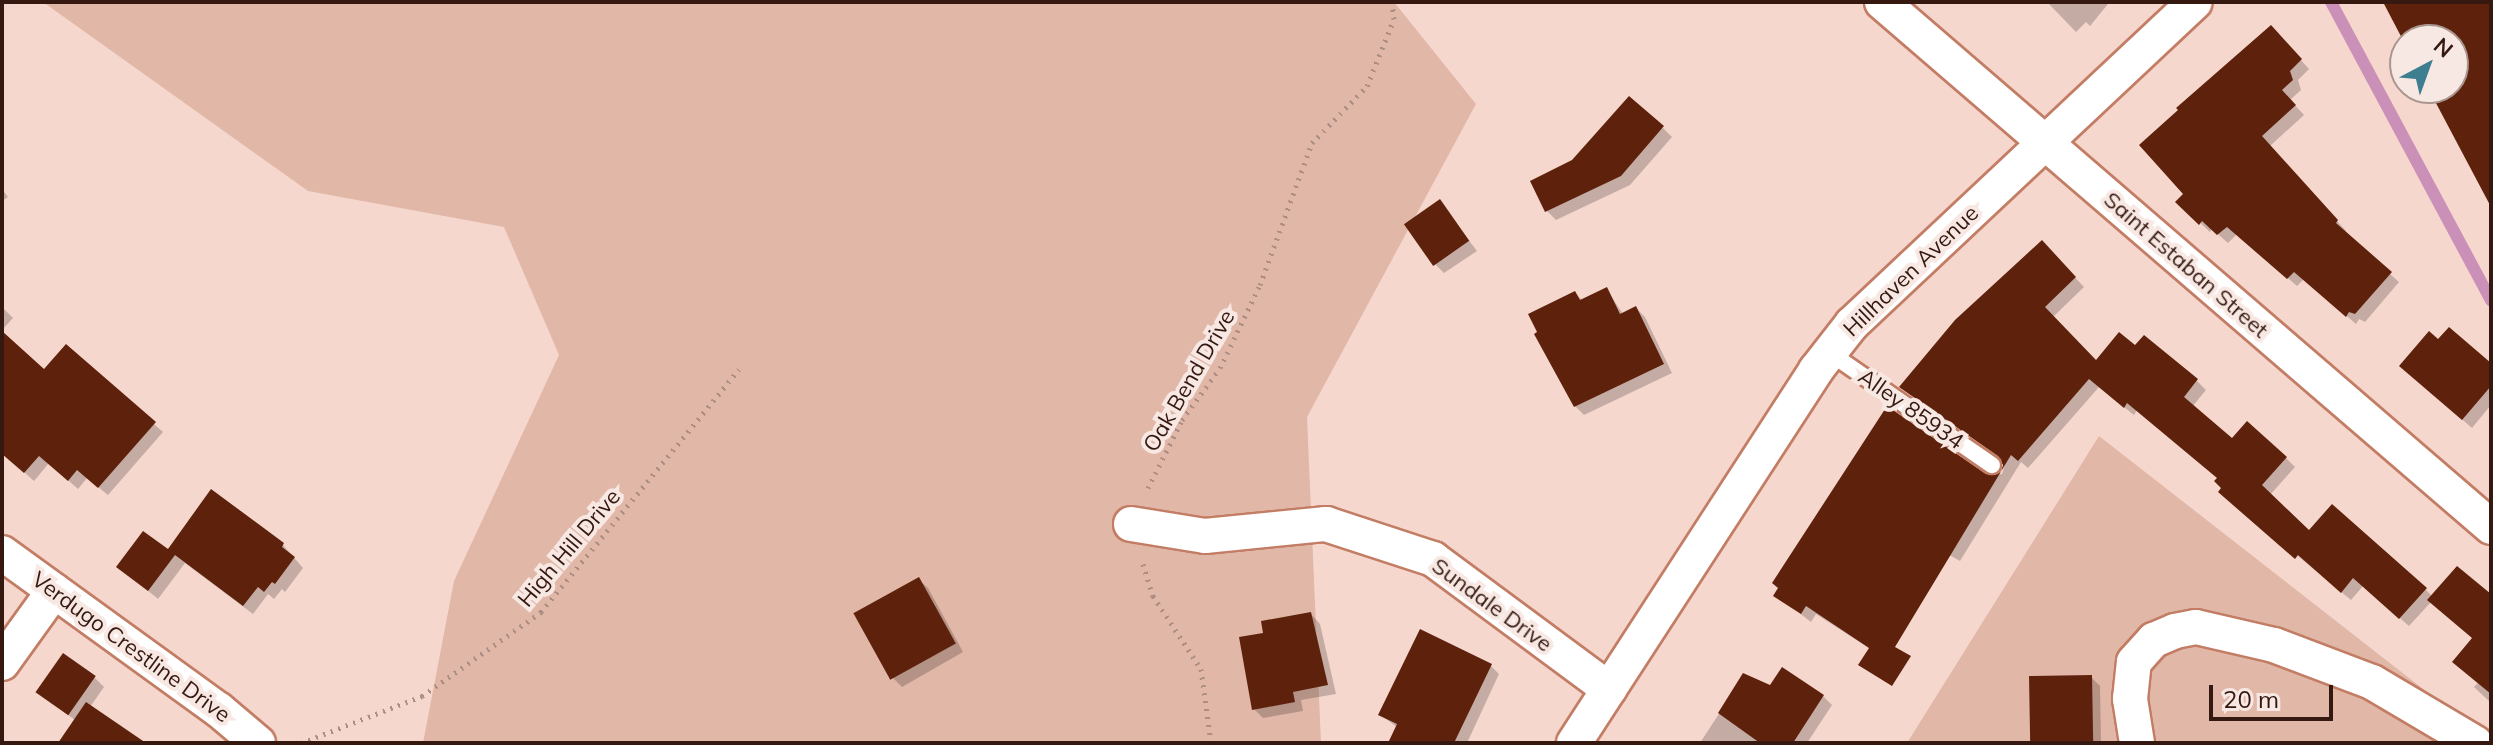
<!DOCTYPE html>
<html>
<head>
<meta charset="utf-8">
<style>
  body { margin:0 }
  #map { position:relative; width:2493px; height:745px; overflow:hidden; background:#f6d7cd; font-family:Mulish,sans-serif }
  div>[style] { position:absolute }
  .green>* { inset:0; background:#e1b7a8 }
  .shadow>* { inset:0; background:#0003 }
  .stream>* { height:12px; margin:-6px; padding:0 6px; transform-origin:6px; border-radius:6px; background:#cb90b7 }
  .building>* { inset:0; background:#5e220c; transform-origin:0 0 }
  .path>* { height:5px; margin-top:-2.5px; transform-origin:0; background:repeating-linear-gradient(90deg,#ac8e84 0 2px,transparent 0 8px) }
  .roads { filter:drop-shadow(2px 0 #c37d65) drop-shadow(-2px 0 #c37d65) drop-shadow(0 2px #c37d65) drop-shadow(0 -2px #c37d65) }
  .lane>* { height:16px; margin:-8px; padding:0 8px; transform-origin:8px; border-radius:8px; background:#fff }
  .street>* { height:34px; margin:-17px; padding:0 17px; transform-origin:17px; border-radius:17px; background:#fff }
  span { translate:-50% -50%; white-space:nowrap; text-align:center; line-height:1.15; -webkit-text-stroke:8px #f8e8e3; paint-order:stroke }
  .street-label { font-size:22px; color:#351910 }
  .frame { position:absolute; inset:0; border:4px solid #351910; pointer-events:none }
  .north { position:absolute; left:2389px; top:24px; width:80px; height:80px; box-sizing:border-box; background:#f8e8e3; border:2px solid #aa958f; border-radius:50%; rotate:41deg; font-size:22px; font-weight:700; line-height:32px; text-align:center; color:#351910 }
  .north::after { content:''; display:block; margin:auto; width:28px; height:36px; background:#3d7e91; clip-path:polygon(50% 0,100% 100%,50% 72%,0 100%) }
  .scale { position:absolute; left:2209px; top:685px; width:124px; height:36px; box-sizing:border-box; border:4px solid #351910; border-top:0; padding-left:10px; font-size:24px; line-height:28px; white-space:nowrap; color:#351910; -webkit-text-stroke:6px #f8e8e3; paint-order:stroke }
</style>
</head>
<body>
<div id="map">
  <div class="green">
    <div style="clip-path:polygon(43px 2px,1394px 2px,1476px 104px,1307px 417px,1321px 743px,423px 743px,454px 581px,559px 355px,504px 227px,308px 191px)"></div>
    <div style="clip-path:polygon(2099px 436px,2491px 742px,2491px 743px,1907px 743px)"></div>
  </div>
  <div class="shadow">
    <div style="clip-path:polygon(2047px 2px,2106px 2px,2108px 4px,2090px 26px,2086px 22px,2076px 32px)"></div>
    <div style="clip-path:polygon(2280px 37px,2309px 69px,2298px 80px,2301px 90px,2290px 100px,2304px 115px,2270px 146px,2346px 231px,2344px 233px,2399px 282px,2365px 322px,2359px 319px,2356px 324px,2304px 279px,2297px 286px,2237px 234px,2228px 243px,2212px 229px,2210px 232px,2178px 202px)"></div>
    <div style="clip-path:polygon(1663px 128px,1672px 137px,1630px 185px,1556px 220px,1547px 211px)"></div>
    <div style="clip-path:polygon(2px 189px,8px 197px,2px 201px)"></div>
    <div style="clip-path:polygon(1440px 202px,1477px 251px,1444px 273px,1435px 264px)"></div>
    <div style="clip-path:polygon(2042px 243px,2084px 287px,2053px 317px,2096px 363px,2136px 348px,2144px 338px,2197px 381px,2206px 390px,2192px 407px,2232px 441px,2286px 458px,2295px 467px,2270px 495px,2310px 533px,2425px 589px,2433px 597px,2491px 597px,2491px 703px,2474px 687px,2478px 683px,2474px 639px,2431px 602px,2409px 626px,2363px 586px,2351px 600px,2230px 500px,2219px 478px,2137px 410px,2134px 415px,2099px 387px,2028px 468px,2021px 462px,1960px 561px,1935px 547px,1869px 648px,1816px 614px,1811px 622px,1776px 595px,1985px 476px,2002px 474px,2005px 465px,2002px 460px,1901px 387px)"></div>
    <div style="clip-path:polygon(1607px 290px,1623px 314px,1636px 308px,1645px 317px,1672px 373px,1584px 415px,1575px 406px,1575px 293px,1583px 301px)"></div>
    <div style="clip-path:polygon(2px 307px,13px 318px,2px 330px)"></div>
    <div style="clip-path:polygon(2px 333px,44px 372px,154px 424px,163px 432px,108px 495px,87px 478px,78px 489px,49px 463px,34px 481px,2px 452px)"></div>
    <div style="clip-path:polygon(2438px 342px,2491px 366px,2491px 405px,2472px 428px,2411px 375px)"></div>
    <div style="clip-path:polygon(283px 545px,303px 568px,285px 592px,282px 589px,274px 599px,268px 594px,253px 614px,185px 563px,158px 599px,119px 567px,168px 552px)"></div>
    <div style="clip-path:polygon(918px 579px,928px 588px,963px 652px,902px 687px,893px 678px)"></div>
    <div style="clip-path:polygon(1311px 614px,1320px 624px,1336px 694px,1301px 700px,1303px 711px,1263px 718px,1254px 709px)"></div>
    <div style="clip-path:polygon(1490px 665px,1499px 674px,1467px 743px,1399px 743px,1398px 728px,1381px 715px)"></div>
    <div style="clip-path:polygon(1744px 675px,1771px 688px,1823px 696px,1832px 705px,1807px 743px,1700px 743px)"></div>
    <div style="clip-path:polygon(2091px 677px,2100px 686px,2101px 743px,2033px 743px)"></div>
    <div style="clip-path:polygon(95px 678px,104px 687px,90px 707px,143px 743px,70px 743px,76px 721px,39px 692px)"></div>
  </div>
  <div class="stream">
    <div style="left:2331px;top:2px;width:339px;rotate:61.8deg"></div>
  </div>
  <div class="building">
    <div style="clip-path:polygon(2383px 2px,2491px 2px,2491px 207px,2428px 88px,2453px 88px,2453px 40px,2405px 40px,2405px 44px)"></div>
    <div style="clip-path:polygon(2271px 25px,2302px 59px,2290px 71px,2293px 80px,2282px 90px,2296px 105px,2262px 136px,2338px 220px,2336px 223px,2392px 272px,2355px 314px,2349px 312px,2346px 317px,2294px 272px,2287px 279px,2227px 227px,2217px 235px,2202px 221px,2199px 225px,2175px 202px,2183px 194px,2139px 145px,2178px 110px,2176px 108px)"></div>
    <div style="clip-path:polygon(1629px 96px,1664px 126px,1621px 176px,1545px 212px,1530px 181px,1572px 160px)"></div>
    <div style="left:1440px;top:199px;width:51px;height:44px;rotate:55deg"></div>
    <div style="clip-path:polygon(2042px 240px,2076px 277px,2045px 307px,2096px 360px,2119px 332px,2135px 345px,2144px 335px,2198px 379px,2184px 397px,2232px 438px,2247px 421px,2287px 457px,2262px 485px,2309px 530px,2332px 504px,2427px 588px,2399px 619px,2353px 578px,2341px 593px,2298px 555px,2295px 559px,2218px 492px,2221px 488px,2214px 481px,2217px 478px,2127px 403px,2124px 408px,2089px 379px,2018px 461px,2011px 455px,1895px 647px,1911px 656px,1892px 686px,1858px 665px,1869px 648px,1806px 606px,1801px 614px,1773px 596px,1778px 588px,1772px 583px,1887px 406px,1986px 474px,2001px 472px,2003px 465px,1998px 456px,1899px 387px,1955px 320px)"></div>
    <div style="clip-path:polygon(1607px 287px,1620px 314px,1636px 306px,1664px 364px,1574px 407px,1534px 334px,1537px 332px,1528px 314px,1575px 291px,1580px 300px)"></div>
    <div style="clip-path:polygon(2449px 327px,2491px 363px,2491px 386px,2462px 420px,2399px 366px,2429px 331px,2438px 339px)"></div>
    <div style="clip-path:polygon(2px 331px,44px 369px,66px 344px,156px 422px,98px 488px,77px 470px,68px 481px,39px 456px,24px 473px,2px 454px)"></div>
    <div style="clip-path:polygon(211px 489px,284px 543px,282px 547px,295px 557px,275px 584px,272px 582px,264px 592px,258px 587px,243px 606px,175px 555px,148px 591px,116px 567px,143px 531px,168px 549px)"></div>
    <div style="clip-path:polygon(2457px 566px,2491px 594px,2491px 694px,2452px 662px,2472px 638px,2427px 600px)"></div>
    <div style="left:919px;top:577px;width:76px;height:75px;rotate:61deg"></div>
    <div style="clip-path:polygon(1311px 612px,1328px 685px,1293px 692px,1295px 702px,1252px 710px,1239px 637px,1263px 633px,1261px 621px)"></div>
    <div style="clip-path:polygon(1420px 629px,1492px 664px,1454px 743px,1388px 743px,1397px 724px,1378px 715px)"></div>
    <div style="left:63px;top:653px;width:40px;height:48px;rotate:35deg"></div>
    <div style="clip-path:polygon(1782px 667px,1824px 695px,1793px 743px,1760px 743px,1718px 713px,1743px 673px,1770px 685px)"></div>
    <div style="left:2092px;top:675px;width:68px;height:63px;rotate:89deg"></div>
    <div style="clip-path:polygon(86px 702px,146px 743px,58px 743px)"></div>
  </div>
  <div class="path">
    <div style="left:1148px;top:488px;width:76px;rotate:-63.4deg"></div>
    <div style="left:1182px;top:420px;width:64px;rotate:-53.8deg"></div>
    <div style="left:1220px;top:368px;width:92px;rotate:-64.3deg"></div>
    <div style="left:1260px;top:285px;width:151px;rotate:-69.9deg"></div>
    <div style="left:1312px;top:143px;width:79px;rotate:-46deg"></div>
    <div style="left:1367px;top:86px;width:72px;rotate:-68.1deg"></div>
    <div style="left:1394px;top:19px;width:17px;rotate:-97deg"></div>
    <div style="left:1143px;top:564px;width:34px;rotate:73deg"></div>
    <div style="left:1153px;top:596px;width:87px;rotate:56.7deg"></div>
    <div style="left:1201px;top:669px;width:75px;rotate:82.3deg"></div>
    <div style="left:301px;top:743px;width:130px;rotate:-21.2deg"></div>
    <div style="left:422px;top:696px;width:146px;rotate:-35.2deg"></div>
    <div style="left:541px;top:612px;width:313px;rotate:-50.8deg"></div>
  </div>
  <div class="roads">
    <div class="lane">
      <div style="left:1830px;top:353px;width:197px;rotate:34.7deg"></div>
    </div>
    <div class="street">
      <div style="left:1882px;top:2px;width:804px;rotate:40.76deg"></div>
      <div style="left:1131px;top:524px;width:75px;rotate:9.2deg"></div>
      <div style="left:1205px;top:536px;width:122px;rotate:-5.7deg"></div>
      <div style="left:1326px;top:524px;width:113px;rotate:18.1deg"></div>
      <div style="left:1433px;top:559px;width:219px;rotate:36.5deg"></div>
      <div style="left:2px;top:553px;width:268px;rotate:35.9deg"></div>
      <div style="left:219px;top:710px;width:51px;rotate:40.2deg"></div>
      <div style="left:2px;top:663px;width:89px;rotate:-54.2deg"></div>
      <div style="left:1574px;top:743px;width:445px;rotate:-57deg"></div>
      <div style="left:1816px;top:370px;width:58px;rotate:-52deg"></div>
      <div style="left:1852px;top:324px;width:470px;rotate:-43.2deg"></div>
      <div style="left:2137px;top:743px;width:45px;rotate:-99deg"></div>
      <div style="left:2130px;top:699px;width:37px;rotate:-84deg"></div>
      <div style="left:2134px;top:662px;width:30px;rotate:-48deg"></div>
      <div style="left:2154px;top:640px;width:23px;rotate:-23deg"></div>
      <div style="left:2175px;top:631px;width:21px;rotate:-11deg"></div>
      <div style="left:2196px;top:627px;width:80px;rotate:13deg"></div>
      <div style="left:2274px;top:645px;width:105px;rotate:20.7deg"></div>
      <div style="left:2372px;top:682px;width:120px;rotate:30.6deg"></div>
    </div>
  </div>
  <div class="street-label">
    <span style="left:2186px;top:265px;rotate:41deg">Saint Estaban Street</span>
    <span style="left:1911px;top:271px;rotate:-44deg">Hillhaven Avenue</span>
    <span style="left:1189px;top:381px;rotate:-60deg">Oak Bend Drive</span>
    <span style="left:1911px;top:409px;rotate:35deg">Alley 85934</span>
    <span style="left:569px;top:548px;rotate:-50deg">High Hill Drive</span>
    <span style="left:1492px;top:605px;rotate:36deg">Sundale Drive</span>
    <span style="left:131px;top:647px;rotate:36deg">Verdugo Crestline Drive</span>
  </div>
  <div class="frame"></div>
  <div class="north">N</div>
  <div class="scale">20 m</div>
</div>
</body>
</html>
